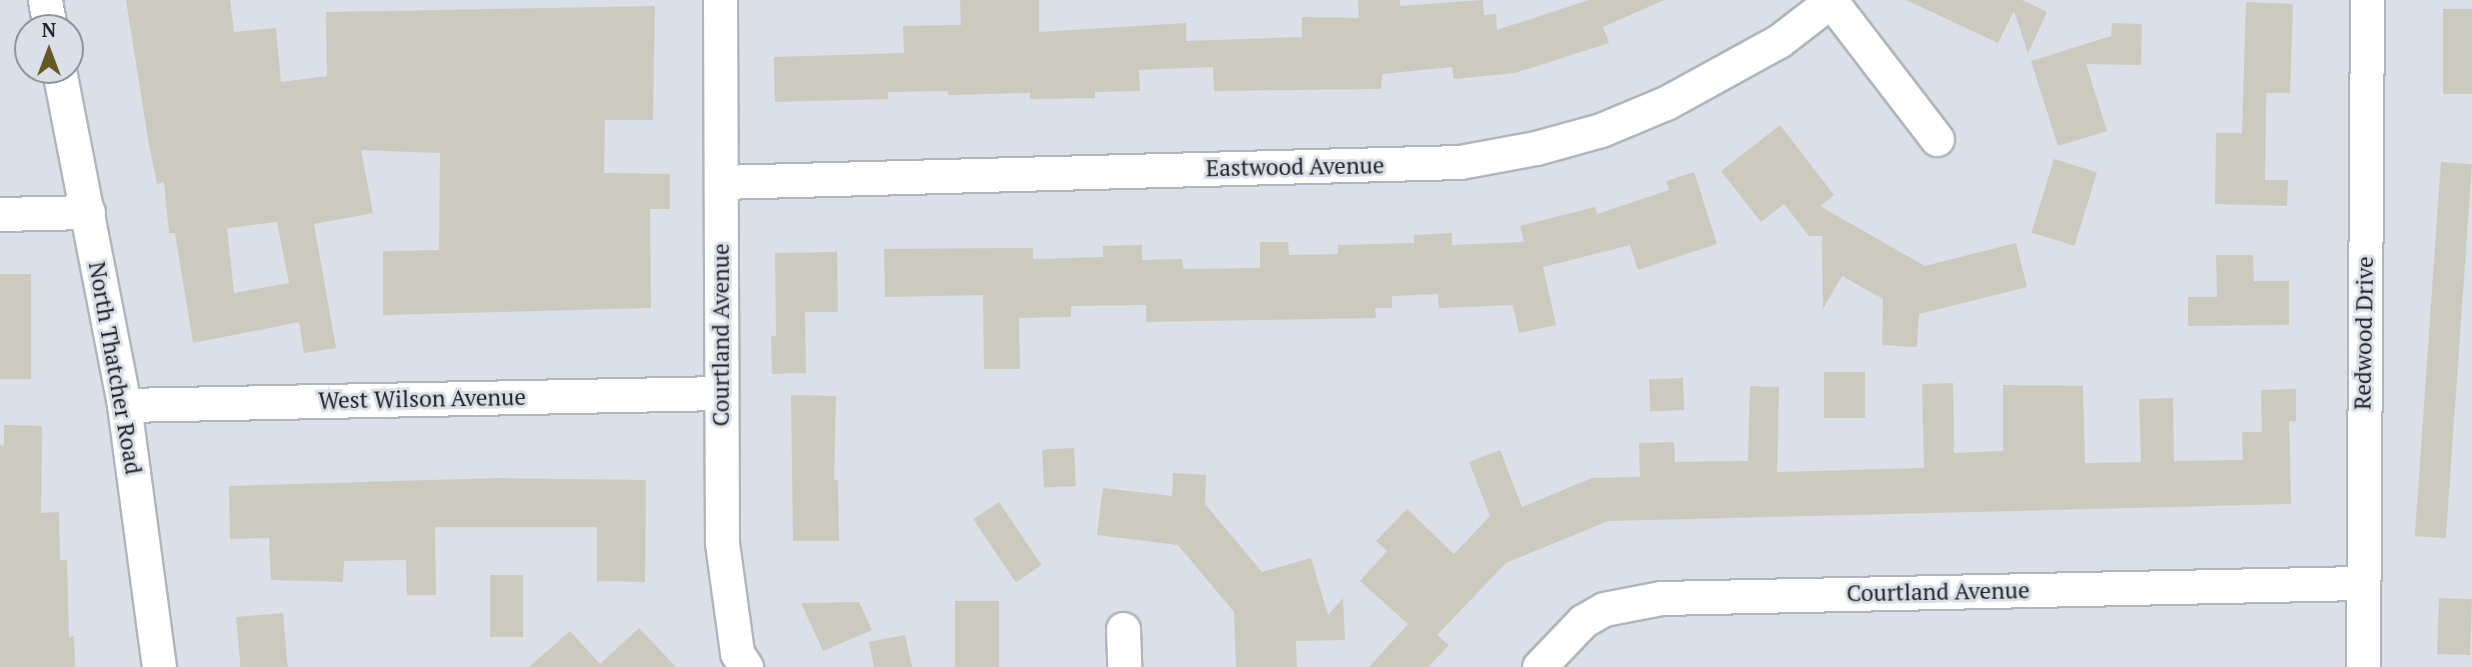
<!DOCTYPE html>
<html>
<head>
<meta charset="utf-8">
<style>
  body { margin:0 }
  #map { position:relative; width:2472px; height:667px; overflow:hidden; background:#dadfe8; font-family:"PT Serif",serif }
  div>[style] { position:absolute }
  .building>* { inset:0; background:#ccc9bf; transform-origin:0 0 }
  .roads { filter:drop-shadow(2px 0 #b0b5bd) drop-shadow(-2px 0 #b0b5bd) drop-shadow(0 2px #b0b5bd) drop-shadow(0 -2px #b0b5bd) }
  .street>* { height:33px; margin:-16.5px; padding:0 16.5px; transform-origin:16.5px; border-radius:16.5px; background:#fff }
  span { translate:-50% -50%; white-space:nowrap; text-align:center; line-height:1.15; -webkit-text-stroke:6px #dadfe8; paint-order:stroke }
  .street-label { font-size:23px; color:#1f2124 }
  .north { position:absolute; left:14px; top:14px; width:70px; height:70px; box-sizing:border-box; background:#dadfe8; border:2px solid #8f939a; border-radius:50%; rotate:0deg; font-size:19px; font-weight:700; line-height:28px; text-align:center; color:#1f2124 }
  .north::after { content:''; display:block; margin:auto; width:24px; height:32px; background:#675725; clip-path:polygon(50% 0,100% 100%,50% 72%,0 100%) }
</style>
</head>
<body>
<div id="map">
  <div class="building">
    <div style="clip-path:polygon(evenodd,126px 0,230px 0,234px 32px,276px 28px,281px 82px,327px 76px,326px 12px,655px 6px,653px 120px,605px 120px,604px 173px,670px 174px,670px 209px,650px 209px,651px 308px,383px 315px,383px 251px,439px 250px,440px 153px,361px 150px,373px 213px,314px 224px,336px 348px,304px 353px,299px 322px,193px 343px,175px 233px,169px 233px,164px 182px,157px 184px,149px 145px,126px 0,277px 222px,289px 283px,234px 293px,227px 228px,277px 222px)"></div>
    <div style="clip-path:polygon(960px 0,1039px 0,1039px 32px,1186px 23px,1186px 41px,1302px 37px,1302px 17px,1359px 18px,1358px 0,1400px 0,1400px 6px,1483px 0,1484px 15px,1496px 14px,1497px 30px,1589px 0,1664px 0,1603px 27px,1609px 43px,1515px 73px,1454px 79px,1452px 67px,1382px 74px,1381px 89px,1214px 91px,1213px 67px,1139px 70px,1140px 91px,1095px 92px,1095px 98px,1030px 99px,1030px 93px,948px 95px,948px 91px,888px 92px,888px 99px,775px 102px,774px 57px,904px 53px,903px 26px,961px 25px)"></div>
    <div style="clip-path:polygon(1906px 0,2022px 0,2047px 12px,2028px 53px,2014px 11px,1998px 43px)"></div>
    <div style="clip-path:polygon(2246px 2px,2293px 4px,2290px 93px,2266px 93px,2265px 180px,2288px 180px,2287px 206px,2215px 204px,2216px 133px,2242px 133px)"></div>
    <div style="left:2472px;top:9px;width:85px;height:29px;rotate:90deg"></div>
    <div style="clip-path:polygon(2112px 23px,2142px 24px,2141px 65px,2086px 64px,2107px 131px,2058px 146px,2031px 61px,2111px 36px)"></div>
    <div style="clip-path:polygon(1780px 125px,1834px 195px,1820px 206px,1925px 266px,2016px 243px,2027px 287px,1919px 314px,1917px 347px,1882px 345px,1883px 299px,1842px 276px,1823px 309px,1822px 236px,1809px 236px,1784px 204px,1761px 222px,1721px 171px)"></div>
    <div style="left:2054px;top:159px;width:45px;height:77px;rotate:17deg"></div>
    <div style="left:2441px;top:162px;width:31px;height:375px;rotate:4deg"></div>
    <div style="clip-path:polygon(1694px 172px,1717px 244px,1638px 270px,1630px 245px,1543px 267px,1556px 325px,1519px 333px,1513px 305px,1439px 308px,1438px 294px,1392px 296px,1392px 308px,1375px 308px,1376px 318px,1146px 322px,1146px 305px,1071px 306px,1071px 317px,1019px 318px,1020px 369px,984px 369px,983px 295px,885px 297px,884px 249px,1033px 248px,1033px 259px,1103px 257px,1103px 246px,1142px 245px,1142px 260px,1182px 259px,1183px 269px,1260px 268px,1260px 242px,1288px 242px,1289px 255px,1338px 254px,1338px 245px,1414px 243px,1414px 235px,1452px 233px,1452px 245px,1524px 242px,1520px 226px,1595px 207px,1597px 214px,1669px 190px,1666px 181px)"></div>
    <div style="clip-path:polygon(837px 252px,838px 312px,805px 312px,806px 373px,772px 374px,771px 336px,776px 336px,775px 253px)"></div>
    <div style="clip-path:polygon(2216px 255px,2253px 255px,2254px 281px,2289px 281px,2289px 325px,2188px 326px,2188px 297px,2217px 297px)"></div>
    <div style="left:0;top:274px;width:31px;height:105px"></div>
    <div style="left:1824px;top:372px;width:41px;height:46px"></div>
    <div style="left:1683px;top:378px;width:32px;height:34px;rotate:88deg"></div>
    <div style="clip-path:polygon(1953px 383px,1954px 453px,2003px 451px,2003px 385px,2083px 386px,2085px 463px,2141px 462px,2139px 399px,2173px 398px,2174px 461px,2243px 460px,2242px 432px,2262px 432px,2261px 390px,2296px 389px,2296px 421px,2289px 422px,2291px 504px,1608px 521px,1506px 563px,1437px 635px,1449px 645px,1428px 667px,1369px 667px,1408px 624px,1360px 581px,1387px 551px,1376px 541px,1407px 509px,1454px 554px,1490px 516px,1469px 462px,1500px 450px,1522px 507px,1592px 478px,1640px 477px,1639px 443px,1674px 442px,1675px 462px,1748px 461px,1750px 386px,1779px 387px,1777px 472px,1924px 468px,1922px 384px)"></div>
    <div style="clip-path:polygon(791px 395px,836px 396px,834px 480px,838px 480px,839px 541px,793px 541px)"></div>
    <div style="clip-path:polygon(4px 425px,42px 426px,41px 513px,59px 512px,60px 560px,67px 560px,69px 637px,74px 636px,75px 667px,0 667px,0 445px,4px 446px)"></div>
    <div style="left:1074px;top:448px;width:38px;height:32px;rotate:87deg"></div>
    <div style="clip-path:polygon(1173px 473px,1206px 475px,1205px 504px,1262px 572px,1311px 558px,1328px 615px,1343px 598px,1345px 640px,1296px 641px,1297px 667px,1236px 667px,1234px 612px,1178px 545px,1097px 535px,1103px 488px,1172px 496px)"></div>
    <div style="clip-path:polygon(498px 478px,646px 480px,645px 582px,597px 581px,597px 527px,435px 527px,436px 595px,407px 595px,406px 560px,344px 561px,343px 582px,271px 580px,269px 538px,230px 539px,229px 486px)"></div>
    <div style="left:999px;top:502px;width:76px;height:31px;rotate:56deg"></div>
    <div style="left:490px;top:575px;width:33px;height:62px"></div>
    <div style="left:2439px;top:598px;width:33px;height:56px;rotate:2deg"></div>
    <div style="left:955px;top:601px;width:44px;height:66px"></div>
    <div style="clip-path:polygon(859px 602px,872px 630px,823px 651px,801px 603px)"></div>
    <div style="left:283px;top:613px;width:54px;height:47px;rotate:85deg"></div>
    <div style="clip-path:polygon(639px 628px,676px 667px,529px 667px,570px 631px,600px 664px)"></div>
    <div style="clip-path:polygon(905px 635px,912px 667px,874px 667px,869px 642px)"></div>
  </div>
  <div class="roads">
    <div class="street">
      <div style="left:45px;top:0;width:28px;rotate:80deg"></div>
      <div style="left:720px;top:0;width:543px;rotate:89.79deg"></div>
      <div style="left:722px;top:543px;width:111px;rotate:82.2deg"></div>
      <div style="left:737px;top:653px;width:17px;rotate:57deg"></div>
      <div style="left:1831px;top:1px;width:174px;rotate:52.5deg"></div>
      <div style="left:59px;top:70px;width:341px;rotate:79deg"></div>
      <div style="left:124px;top:405px;width:264px;rotate:82.4deg"></div>
      <div style="left:721px;top:182px;width:739px;rotate:-1.55deg"></div>
      <div style="left:1460px;top:162px;width:77px;rotate:-10.4deg"></div>
      <div style="left:1536px;top:148px;width:67px;rotate:-15.5deg"></div>
      <div style="left:1601px;top:130px;width:70px;rotate:-22.6deg"></div>
      <div style="left:1666px;top:103px;width:129px;rotate:-28.8deg"></div>
      <div style="left:1779px;top:41px;width:67px;rotate:-37.7deg"></div>
      <div style="left:0;top:214px;width:88px;rotate:-1.3deg"></div>
      <div style="left:124px;top:405px;width:597px;rotate:-1.15deg"></div>
      <div style="left:1123px;top:629px;width:38px;rotate:88deg"></div>
      <div style="left:1539px;top:667px;width:64px;rotate:-46.3deg"></div>
      <div style="left:1583px;top:621px;width:24px;rotate:-30deg"></div>
      <div style="left:1604px;top:609px;width:58px;rotate:-10.9deg"></div>
      <div style="left:1661px;top:598px;width:701px;rotate:-1.23deg"></div>
      <div style="left:2363px;top:667px;width:667px;rotate:-89.66deg"></div>
    </div>
  </div>
  <div class="street-label">
    <span style="left:1295px;top:167px;rotate:-1deg">Eastwood Avenue</span>
    <span style="left:2364px;top:333px;rotate:-89deg">Redwood Drive</span>
    <span style="left:721px;top:335px;rotate:-90deg">Courtland Avenue</span>
    <span style="left:115px;top:368px;rotate:80deg">North Thatcher Road</span>
    <span style="left:422px;top:399px;rotate:-1deg">West Wilson Avenue</span>
    <span style="left:1938px;top:592px;rotate:-1deg">Courtland Avenue</span>
  </div>
  <div class="north">N</div>
</div>
</body>
</html>
